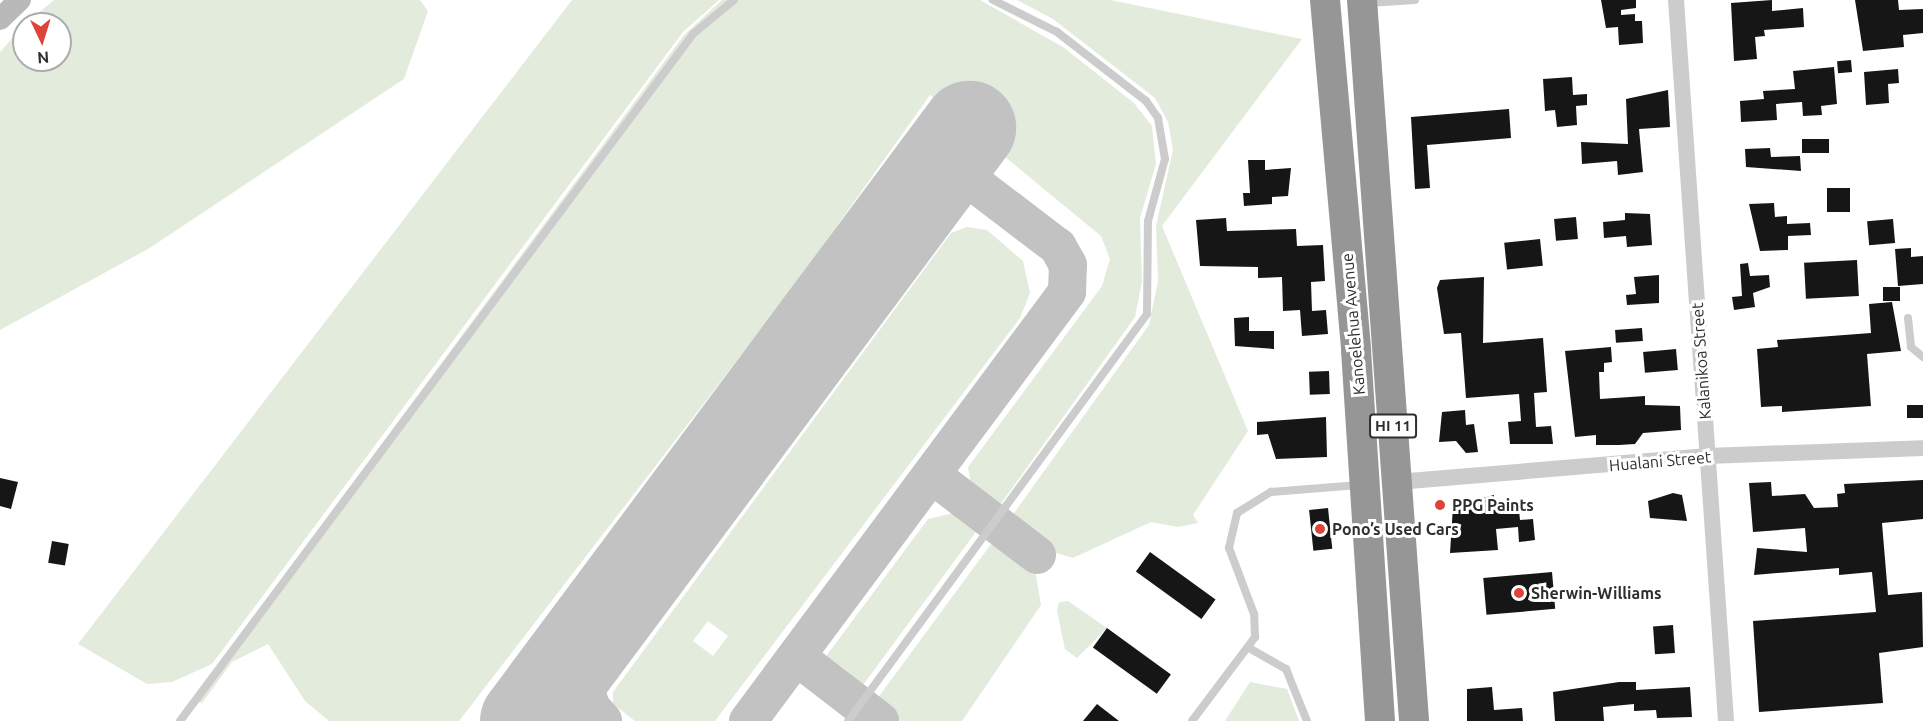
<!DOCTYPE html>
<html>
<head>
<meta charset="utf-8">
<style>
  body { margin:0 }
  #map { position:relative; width:1923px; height:721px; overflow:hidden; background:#fff; font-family:Ubuntu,sans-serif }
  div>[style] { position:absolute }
  .green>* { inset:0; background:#e3ebdd }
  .taxiway>* { height:38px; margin:-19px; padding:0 19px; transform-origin:19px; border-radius:19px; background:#c2c2c2 }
  .runway>* { height:94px; margin:-47px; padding:0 47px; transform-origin:47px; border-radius:47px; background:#c2c2c2 }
  .building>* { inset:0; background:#161616; transform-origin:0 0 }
  .lane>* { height:8px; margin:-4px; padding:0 4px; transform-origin:4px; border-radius:4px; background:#ccc }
  .street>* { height:16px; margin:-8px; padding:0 8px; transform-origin:8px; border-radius:8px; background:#ccc }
  .secondary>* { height:22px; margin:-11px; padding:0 11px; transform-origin:11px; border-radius:11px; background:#b9b9b9 }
  .highway>* { height:30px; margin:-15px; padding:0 15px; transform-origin:15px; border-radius:15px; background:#969696 }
  .dots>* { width:16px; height:16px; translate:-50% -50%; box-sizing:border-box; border:3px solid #fff; border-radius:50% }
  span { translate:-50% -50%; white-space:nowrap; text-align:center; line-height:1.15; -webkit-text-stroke:6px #fff; paint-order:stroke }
  .shield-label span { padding:2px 4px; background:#fff; border:2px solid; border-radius:4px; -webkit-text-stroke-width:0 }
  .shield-label { font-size:15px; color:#2f2f2f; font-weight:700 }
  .street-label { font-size:16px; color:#2f2f2f }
  .poi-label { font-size:16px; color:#2f2f2f; font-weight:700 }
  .left { translate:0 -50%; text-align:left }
  .north { position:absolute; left:12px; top:12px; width:60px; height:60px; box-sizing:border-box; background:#fff; border:2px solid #acacac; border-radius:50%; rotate:176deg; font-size:16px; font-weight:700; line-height:24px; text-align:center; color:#2f2f2f }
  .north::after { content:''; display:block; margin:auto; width:21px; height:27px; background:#dc443a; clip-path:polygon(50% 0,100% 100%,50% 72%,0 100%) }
</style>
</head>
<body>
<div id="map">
  <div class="green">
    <div style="clip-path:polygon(54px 0,420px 0,428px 11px,404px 79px,148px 249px,0 330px,0 52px,24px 25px,24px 60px,60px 60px,60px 24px,25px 24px)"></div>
    <div style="clip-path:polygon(572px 0,719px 0,683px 32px,212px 664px,172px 682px,147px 684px,78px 644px)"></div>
    <div style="clip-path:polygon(722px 0,980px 0,1063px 47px,1134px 103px,1152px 126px,1156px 164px,1140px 218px,1142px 281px,1135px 317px,995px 512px,972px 491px,968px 467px,1102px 286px,1110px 259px,1101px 236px,930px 95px,792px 289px,459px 721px,329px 721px,305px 701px,268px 644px,232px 662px,202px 703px,192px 700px,684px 35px)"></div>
    <div style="clip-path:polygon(1017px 0,1110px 0,1302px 39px,1162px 226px,1248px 431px,1193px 515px,1198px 523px,1178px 527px,1151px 522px,1073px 558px,1046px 550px,1009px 520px,1149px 325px,1158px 281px,1156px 226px,1173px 150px,1168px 122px,1155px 98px,1053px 19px)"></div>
    <div style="clip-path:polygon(evenodd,967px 227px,987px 230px,1023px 261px,1030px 293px,1020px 318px,715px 721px,635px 721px,613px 704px,613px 692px,951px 233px,967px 227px,708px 621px,728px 636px,713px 656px,693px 641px,708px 621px)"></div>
    <div style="clip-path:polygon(962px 511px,981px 525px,860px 689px,824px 659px,928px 519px)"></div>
    <div style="clip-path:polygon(997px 536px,1035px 570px,1041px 605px,962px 721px,901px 721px,877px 699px)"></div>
    <div style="clip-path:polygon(1068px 601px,1107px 628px,1077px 658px,1065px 649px,1057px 611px,1059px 602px)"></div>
    <div style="clip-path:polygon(1250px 682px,1287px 689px,1299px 721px,1225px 721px)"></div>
  </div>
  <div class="taxiway">
    <div style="left:932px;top:475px;width:132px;rotate:37.3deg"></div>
    <div style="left:595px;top:631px;width:49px;rotate:104deg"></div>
    <div style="left:583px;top:679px;width:29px;rotate:74deg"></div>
    <div style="left:591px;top:707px;width:18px;rotate:49deg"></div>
    <div style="left:797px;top:657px;width:105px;rotate:37.6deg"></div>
    <div style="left:540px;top:721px;width:33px;rotate:-14deg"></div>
    <div style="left:572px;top:713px;width:32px;rotate:14deg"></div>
    <div style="left:748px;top:721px;width:535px;rotate:-53.37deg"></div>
    <div style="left:1067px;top:292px;width:27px;rotate:-88deg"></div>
    <div style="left:1068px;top:265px;width:21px;rotate:-119deg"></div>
    <div style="left:1058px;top:247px;width:142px;rotate:-142.7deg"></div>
  </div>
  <div class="runway">
    <div style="left:527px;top:721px;width:740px;rotate:-53.3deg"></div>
  </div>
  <div class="building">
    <div style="clip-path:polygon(1601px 0,1636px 0,1636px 8px,1621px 10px,1621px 15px,1635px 14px,1635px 21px,1642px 21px,1643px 43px,1619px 45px,1618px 27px,1606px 28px)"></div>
    <div style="clip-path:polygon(1772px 0,1772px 11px,1803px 8px,1804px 27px,1764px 30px,1765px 36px,1755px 37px,1757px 59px,1734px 61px,1731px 3px)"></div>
    <div style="clip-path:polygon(1855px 0,1898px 0,1899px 10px,1923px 9px,1923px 33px,1903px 35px,1904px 47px,1863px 51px)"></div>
    <div style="left:1851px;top:60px;width:12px;height:14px;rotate:85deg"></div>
    <div style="clip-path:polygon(1834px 67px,1837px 104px,1821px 106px,1822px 115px,1803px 116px,1802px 102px,1776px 104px,1777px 120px,1741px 122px,1740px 101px,1764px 99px,1763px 91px,1795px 89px,1793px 71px)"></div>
    <div style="clip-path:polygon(1898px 69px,1899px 83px,1888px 84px,1889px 103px,1866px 105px,1864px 72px)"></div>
    <div style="clip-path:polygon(1572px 77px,1573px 95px,1587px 94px,1587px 105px,1576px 106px,1577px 125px,1557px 127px,1555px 110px,1545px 111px,1543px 79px)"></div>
    <div style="clip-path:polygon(1668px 90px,1670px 127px,1639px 129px,1643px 172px,1618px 175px,1617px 161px,1582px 164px,1581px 142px,1628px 144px,1626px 99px)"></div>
    <div style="clip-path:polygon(1509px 109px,1511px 138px,1427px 145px,1430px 188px,1415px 189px,1411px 117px)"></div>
    <div style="left:1829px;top:139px;width:14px;height:27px;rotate:90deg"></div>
    <div style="clip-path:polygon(1770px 148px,1771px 157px,1800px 156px,1801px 171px,1746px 167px,1745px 149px)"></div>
    <div style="clip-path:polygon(1248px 160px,1265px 160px,1265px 170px,1291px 168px,1288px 196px,1272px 197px,1272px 204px,1244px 206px,1243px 193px,1250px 193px)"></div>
    <div style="left:1827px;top:188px;width:23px;height:24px"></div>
    <div style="clip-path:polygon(1774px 203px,1775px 217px,1787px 216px,1787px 224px,1810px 223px,1811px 235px,1788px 236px,1788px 250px,1760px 251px,1749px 204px)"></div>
    <div style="clip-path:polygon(1625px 213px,1650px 214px,1652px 245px,1627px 247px,1626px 236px,1604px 238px,1603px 222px,1625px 220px)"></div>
    <div style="left:1576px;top:217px;width:22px;height:22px;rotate:85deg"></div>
    <div style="clip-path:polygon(1226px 218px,1227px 231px,1296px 229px,1297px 246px,1323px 245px,1325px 281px,1311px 282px,1312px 311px,1326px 310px,1328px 334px,1302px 336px,1300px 310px,1283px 311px,1282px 277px,1258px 278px,1258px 267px,1200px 266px,1196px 220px)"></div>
    <div style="left:1893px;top:219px;width:24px;height:26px;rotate:85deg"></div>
    <div style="left:1540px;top:239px;width:27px;height:36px;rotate:84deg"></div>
    <div style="clip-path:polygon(1911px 248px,1911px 257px,1923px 256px,1923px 284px,1898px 286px,1895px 249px)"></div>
    <div style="left:1857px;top:260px;width:36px;height:53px;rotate:87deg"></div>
    <div style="clip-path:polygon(1748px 263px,1750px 276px,1769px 275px,1770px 287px,1753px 293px,1755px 307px,1734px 310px,1732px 297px,1742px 296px,1740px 264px)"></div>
    <div style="clip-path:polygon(1659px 275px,1659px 303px,1627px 305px,1626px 295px,1636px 294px,1634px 277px)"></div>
    <div style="clip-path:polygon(1484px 277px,1483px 343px,1543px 338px,1547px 392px,1534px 393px,1536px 427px,1551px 426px,1553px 444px,1510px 444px,1508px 422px,1521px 421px,1519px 394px,1466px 398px,1461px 333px,1444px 334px,1437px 288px,1440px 280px)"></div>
    <div style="left:1883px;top:287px;width:17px;height:14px"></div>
    <div style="clip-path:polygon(1892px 302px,1901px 351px,1867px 354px,1871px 406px,1782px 412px,1782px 406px,1761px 407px,1757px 349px,1778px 347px,1777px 340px,1871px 333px,1869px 304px)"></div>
    <div style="clip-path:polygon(1249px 317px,1249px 331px,1274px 331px,1274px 349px,1235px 346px,1234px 318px)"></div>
    <div style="left:1642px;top:328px;width:13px;height:27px;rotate:86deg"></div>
    <div style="clip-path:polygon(1611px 347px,1612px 362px,1604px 363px,1604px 372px,1599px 372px,1600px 399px,1645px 396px,1645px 405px,1680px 406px,1681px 430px,1643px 433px,1635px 444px,1619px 445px,1596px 445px,1596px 435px,1575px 437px,1565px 351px)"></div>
    <div style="left:1676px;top:349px;width:21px;height:33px;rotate:85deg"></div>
    <div style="left:1329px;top:371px;width:23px;height:20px;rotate:88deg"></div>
    <div style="left:1923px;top:405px;width:13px;height:16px;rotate:90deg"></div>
    <div style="clip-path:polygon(1465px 410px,1466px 425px,1474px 424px,1478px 452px,1466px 453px,1456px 441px,1439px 442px,1442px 412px)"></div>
    <div style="clip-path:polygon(1326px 417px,1327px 457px,1276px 459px,1268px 434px,1257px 435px,1257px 422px)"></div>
    <div style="clip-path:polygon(0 478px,18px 482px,11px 509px,0 506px)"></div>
    <div style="clip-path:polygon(1923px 480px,1923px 519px,1882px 523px,1888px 595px,1922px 592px,1923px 647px,1879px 653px,1883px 703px,1759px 712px,1753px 621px,1876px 612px,1872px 572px,1839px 575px,1839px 568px,1754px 575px,1757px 548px,1807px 552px,1805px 528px,1753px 532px,1749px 483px,1771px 482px,1772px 496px,1805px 494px,1814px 508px,1838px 507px,1837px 494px,1845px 493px,1844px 484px)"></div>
    <div style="clip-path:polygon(1673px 493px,1682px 495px,1687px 521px,1650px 518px,1648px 501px)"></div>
    <div style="clip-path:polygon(1494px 495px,1494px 502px,1518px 500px,1520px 520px,1533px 519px,1535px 540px,1519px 542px,1518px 527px,1496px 529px,1498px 550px,1450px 553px,1453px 506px)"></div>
    <div style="left:1328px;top:508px;width:41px;height:19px;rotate:84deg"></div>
    <div style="left:52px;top:541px;width:17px;height:22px;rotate:10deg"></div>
    <div style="left:1150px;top:552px;width:81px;height:24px;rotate:36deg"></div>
    <div style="left:1552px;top:572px;width:37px;height:69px;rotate:85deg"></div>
    <div style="left:1673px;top:625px;width:28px;height:20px;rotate:86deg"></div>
    <div style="left:1107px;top:628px;width:79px;height:24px;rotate:36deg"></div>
    <div style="clip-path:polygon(1619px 682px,1636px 682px,1636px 690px,1690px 687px,1692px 717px,1657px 718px,1656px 710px,1634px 711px,1634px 704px,1603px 707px,1604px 721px,1555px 721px,1553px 692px)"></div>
    <div style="clip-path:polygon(1492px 687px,1494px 710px,1522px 708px,1523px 721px,1467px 721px,1467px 689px)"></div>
    <div style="clip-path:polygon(1097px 704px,1119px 721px,1083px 721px)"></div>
  </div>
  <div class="lane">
    <div style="left:1368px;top:3px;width:47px;rotate:-3.7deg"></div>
    <div style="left:1908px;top:318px;width:29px;rotate:84deg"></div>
    <div style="left:1911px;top:347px;width:16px;rotate:40deg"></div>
    <div style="left:1249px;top:648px;width:43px;rotate:29.6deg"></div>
    <div style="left:1286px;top:669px;width:56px;rotate:68deg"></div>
    <div style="left:180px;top:721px;width:857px;rotate:-53.25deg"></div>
    <div style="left:693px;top:34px;width:53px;rotate:-39.7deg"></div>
    <div style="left:848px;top:721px;width:505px;rotate:-53.7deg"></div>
    <div style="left:1147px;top:314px;width:93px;rotate:-89.4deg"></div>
    <div style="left:1148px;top:221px;width:64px;rotate:-74.7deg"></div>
    <div style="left:1165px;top:159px;width:42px;rotate:-99.7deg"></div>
    <div style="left:1158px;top:118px;width:21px;rotate:-125deg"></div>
    <div style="left:1146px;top:101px;width:113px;rotate:-142.2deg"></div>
    <div style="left:1057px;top:32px;width:72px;rotate:-153.4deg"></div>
    <div style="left:1192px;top:721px;width:105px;rotate:-53.1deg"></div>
    <div style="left:1255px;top:637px;width:23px;rotate:-92deg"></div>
    <div style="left:1254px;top:614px;width:71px;rotate:-110.7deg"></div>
    <div style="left:1229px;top:548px;width:36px;rotate:-77deg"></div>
    <div style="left:1237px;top:513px;width:40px;rotate:-32deg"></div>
    <div style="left:1271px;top:492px;width:88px;rotate:-4.5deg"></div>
  </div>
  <div class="street">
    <div style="left:1676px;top:0;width:723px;rotate:86.03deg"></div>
    <div style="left:1397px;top:482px;width:312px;rotate:-4.8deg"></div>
    <div style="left:1708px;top:456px;width:215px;rotate:-2.1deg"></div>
  </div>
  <div class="secondary">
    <div style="left:0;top:19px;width:28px;rotate:-44deg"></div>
  </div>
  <div class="highway">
    <div style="left:1325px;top:0;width:351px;rotate:84.9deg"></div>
    <div style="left:1356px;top:350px;width:372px;rotate:86.3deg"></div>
    <div style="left:1362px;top:0;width:723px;rotate:85.87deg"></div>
  </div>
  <div class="dots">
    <div style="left:1440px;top:505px;background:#dc443a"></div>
    <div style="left:1320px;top:529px;background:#dc443a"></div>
    <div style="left:1519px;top:593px;background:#dc443a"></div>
  </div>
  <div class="shield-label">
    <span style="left:1393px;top:426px">HI 11</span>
  </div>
  <div class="street-label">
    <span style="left:1353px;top:324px;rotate:-95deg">Kanoelehua Avenue</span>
    <span style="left:1701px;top:361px;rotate:-94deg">Kalanikoa Street</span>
    <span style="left:1660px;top:461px;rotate:-5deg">Hualani Street</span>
  </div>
  <div class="poi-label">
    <span class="left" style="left:1452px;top:505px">PPG Paints</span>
    <span class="left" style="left:1332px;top:529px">Pono’s Used Cars</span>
    <span class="left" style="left:1531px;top:593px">Sherwin-Williams</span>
  </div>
  <div class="north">N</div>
</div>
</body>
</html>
